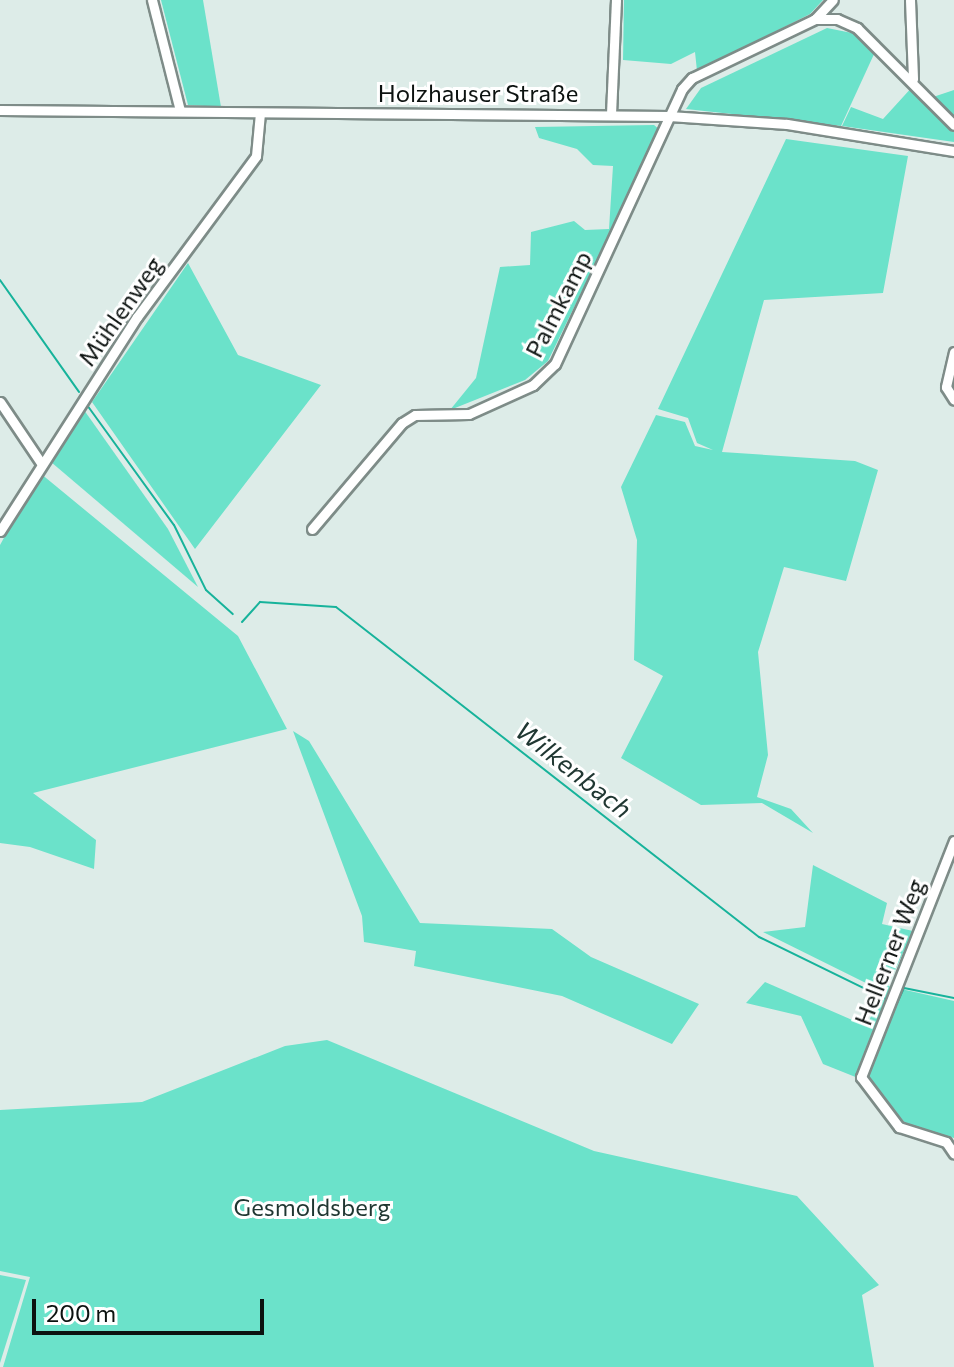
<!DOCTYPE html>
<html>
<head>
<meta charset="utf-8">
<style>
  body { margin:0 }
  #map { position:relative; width:954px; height:1367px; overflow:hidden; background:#ddece8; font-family:Commissioner,sans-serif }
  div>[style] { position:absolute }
  .green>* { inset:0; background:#6be2ca }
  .stream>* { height:2px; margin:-1px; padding:0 1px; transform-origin:1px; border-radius:1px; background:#17b39b }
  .roads { filter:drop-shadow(2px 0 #7e8c88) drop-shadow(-2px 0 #7e8c88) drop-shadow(0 2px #7e8c88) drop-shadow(0 -2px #7e8c88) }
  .minor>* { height:9px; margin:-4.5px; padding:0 4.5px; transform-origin:4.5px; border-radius:4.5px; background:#fff }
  span { translate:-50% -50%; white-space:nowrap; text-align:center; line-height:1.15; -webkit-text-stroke:6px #fff; paint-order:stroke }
  .street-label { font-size:24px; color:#0c1210 }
  .park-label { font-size:24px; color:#1f3631 }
  .water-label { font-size:26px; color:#203732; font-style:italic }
  .scale { position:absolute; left:32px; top:1299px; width:232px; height:36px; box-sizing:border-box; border:4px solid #0c1210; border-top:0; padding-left:10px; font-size:24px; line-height:28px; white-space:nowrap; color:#0c1210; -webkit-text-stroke:6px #fff; paint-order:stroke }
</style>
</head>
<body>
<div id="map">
  <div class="green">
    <div style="clip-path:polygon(161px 0,203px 0,221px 107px,188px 105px)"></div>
    <div style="clip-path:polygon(624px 0,823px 0,810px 14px,697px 71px,695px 52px,671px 64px,623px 60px)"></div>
    <div style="clip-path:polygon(827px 28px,852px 33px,875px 52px,841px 126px,686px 109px,701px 88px)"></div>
    <div style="clip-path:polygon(914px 85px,924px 100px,954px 90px,954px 142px,842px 126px,851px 107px,883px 119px)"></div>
    <div style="clip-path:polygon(654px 125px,660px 130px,548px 361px,525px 380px,450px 410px,476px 378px,500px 267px,530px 265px,531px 232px,574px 221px,585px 230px,609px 229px,613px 166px,593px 165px,577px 149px,539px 138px,535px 127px)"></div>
    <div style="clip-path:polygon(786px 139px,908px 156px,883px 293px,764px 300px,722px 452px,855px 461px,878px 470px,846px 581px,784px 567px,758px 652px,768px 755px,757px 797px,791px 809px,813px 833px,762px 803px,701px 805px,621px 758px,663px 676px,634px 660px,637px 540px,621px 487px,656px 415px,685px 422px,695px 446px,713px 450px,697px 443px,688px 418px,658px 409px)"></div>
    <div style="clip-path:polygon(188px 263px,238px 355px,321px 385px,195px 549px,92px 402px)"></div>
    <div style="clip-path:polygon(84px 410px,168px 529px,198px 587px,51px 462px)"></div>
    <div style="clip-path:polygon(40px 473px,238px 636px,287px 729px,33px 793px,96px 840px,94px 869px,30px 847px,0 843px,0 545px)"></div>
    <div style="clip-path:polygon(293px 731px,309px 741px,420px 923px,552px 929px,591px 957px,699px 1004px,672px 1044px,562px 996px,414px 966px,416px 951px,364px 942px,362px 916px)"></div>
    <div style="clip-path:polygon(813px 865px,887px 903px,882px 924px,913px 931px,888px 986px,954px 1001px,954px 1138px,908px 1126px,868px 1082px,823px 1064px,801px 1016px,746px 1003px,765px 982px,866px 1026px,884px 992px,763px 932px,805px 927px)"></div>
    <div style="clip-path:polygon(327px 1040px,594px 1151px,797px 1196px,879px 1285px,862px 1295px,874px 1367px,3px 1367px,30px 1277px,0 1271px,0 1110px,142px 1102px,285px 1046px)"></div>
    <div style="clip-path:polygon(0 1275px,26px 1280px,0 1363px)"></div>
  </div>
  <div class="stream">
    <div style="left:0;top:280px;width:137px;rotate:54.8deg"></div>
    <div style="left:87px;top:405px;width:148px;rotate:54.1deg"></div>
    <div style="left:174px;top:525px;width:72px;rotate:63.8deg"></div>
    <div style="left:206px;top:590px;width:36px;rotate:42deg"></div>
    <div style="left:242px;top:622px;width:27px;rotate:-48deg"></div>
    <div style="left:260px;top:602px;width:76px;rotate:3.8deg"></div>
    <div style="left:336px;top:607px;width:536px;rotate:37.96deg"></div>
    <div style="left:759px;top:937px;width:141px;rotate:26deg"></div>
    <div style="left:897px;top:1003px;width:17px;rotate:-65deg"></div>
    <div style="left:904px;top:988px;width:51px;rotate:11.3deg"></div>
  </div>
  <div class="roads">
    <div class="minor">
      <div style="left:152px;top:0;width:114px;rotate:75.8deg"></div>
      <div style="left:910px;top:0;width:79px;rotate:87.8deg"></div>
      <div style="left:815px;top:19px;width:22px"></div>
      <div style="left:837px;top:19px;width:22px;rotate:24deg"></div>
      <div style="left:857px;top:28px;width:137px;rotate:45deg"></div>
      <div style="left:0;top:110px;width:669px;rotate:0.51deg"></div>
      <div style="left:669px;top:116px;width:118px;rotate:3.9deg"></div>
      <div style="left:787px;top:124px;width:169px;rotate:9.2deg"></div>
      <div style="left:611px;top:114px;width:114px;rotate:-87.5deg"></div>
      <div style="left:954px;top:352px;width:36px;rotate:103deg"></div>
      <div style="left:946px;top:387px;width:15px;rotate:58deg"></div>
      <div style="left:0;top:402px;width:73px;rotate:56.1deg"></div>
      <div style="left:312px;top:529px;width:139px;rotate:-49.7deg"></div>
      <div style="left:402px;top:423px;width:15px;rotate:-32deg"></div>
      <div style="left:415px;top:415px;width:54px;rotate:-1.1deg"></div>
      <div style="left:469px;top:414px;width:70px;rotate:-24.4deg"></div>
      <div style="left:533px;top:385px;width:30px;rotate:-44deg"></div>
      <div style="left:555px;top:364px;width:303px;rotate:-65.2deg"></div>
      <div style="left:682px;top:89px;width:15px;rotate:-48deg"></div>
      <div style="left:692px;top:78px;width:136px;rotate:-25.6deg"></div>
      <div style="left:815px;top:19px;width:26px;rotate:-47deg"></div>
      <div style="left:0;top:531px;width:254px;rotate:-57.4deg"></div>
      <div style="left:137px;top:317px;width:200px;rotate:-53.5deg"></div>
      <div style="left:256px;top:156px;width:43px;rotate:-84.7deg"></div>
      <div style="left:954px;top:841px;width:254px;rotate:111.5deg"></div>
      <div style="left:861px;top:1077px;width:63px;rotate:52.8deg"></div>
      <div style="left:899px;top:1127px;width:49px;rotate:17.7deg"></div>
      <div style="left:946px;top:1142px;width:14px;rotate:56deg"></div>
    </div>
  </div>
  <div class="street-label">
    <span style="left:478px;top:93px">Holzhauser Straße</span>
    <span style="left:558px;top:304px;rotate:-63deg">Palmkamp</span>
    <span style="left:120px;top:311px;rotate:-55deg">Mühlenweg</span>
    <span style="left:889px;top:952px;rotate:-69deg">Hellerner Weg</span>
  </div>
  <div class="park-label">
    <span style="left:312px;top:1207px">Gesmoldsberg</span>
  </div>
  <div class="water-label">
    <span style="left:574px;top:769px;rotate:38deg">Wilkenbach</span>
  </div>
  <div class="scale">200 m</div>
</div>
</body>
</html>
